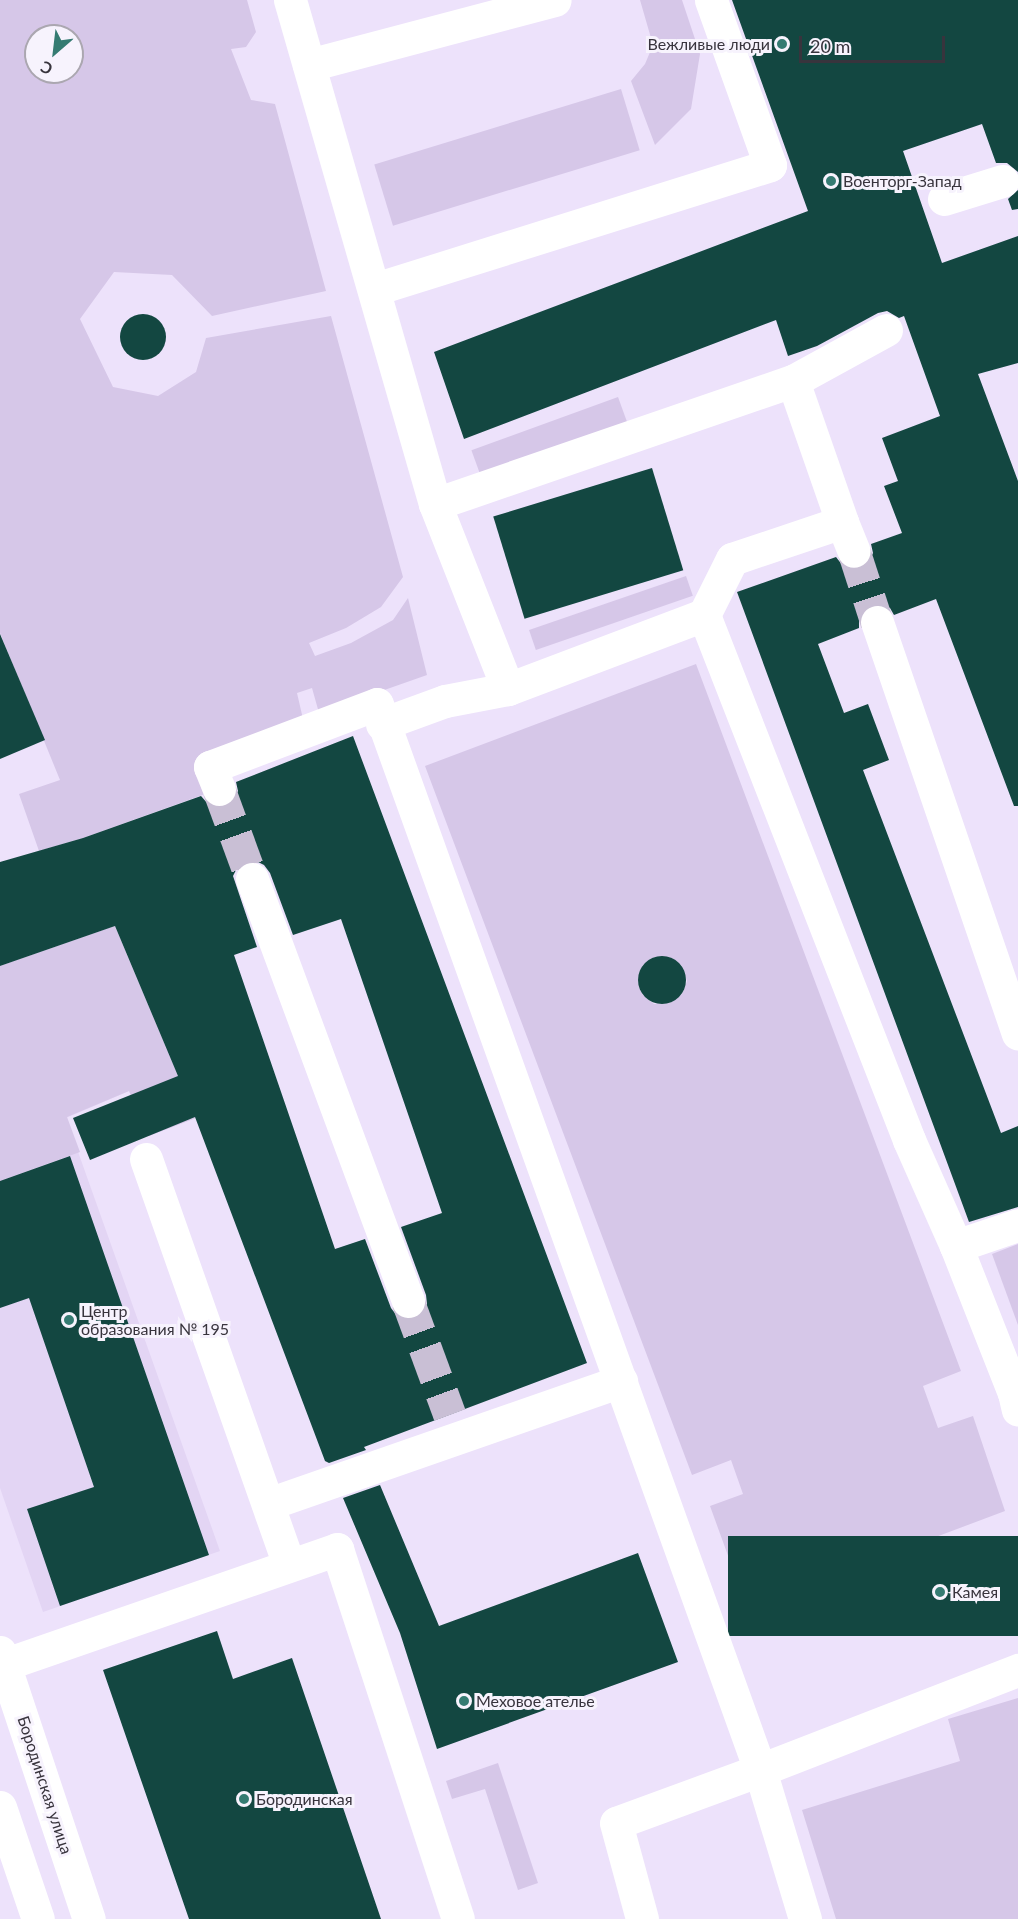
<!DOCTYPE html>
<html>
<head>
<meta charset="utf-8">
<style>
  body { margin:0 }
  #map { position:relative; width:1018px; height:1919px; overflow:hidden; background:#ede2fb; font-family:Lato,sans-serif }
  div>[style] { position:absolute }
  .built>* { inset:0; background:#e3d5f4 }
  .green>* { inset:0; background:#d6c7e8; transform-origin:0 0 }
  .building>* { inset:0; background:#134741; transform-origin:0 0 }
  .round { border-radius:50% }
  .minor-tunnel>* { height:33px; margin-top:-16.5px; transform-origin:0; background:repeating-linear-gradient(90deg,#c9bfd5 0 33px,transparent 0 49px) }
  .minor>* { height:33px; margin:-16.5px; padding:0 16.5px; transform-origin:16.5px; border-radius:16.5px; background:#fff }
  .dots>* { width:16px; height:16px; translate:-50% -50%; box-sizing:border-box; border:3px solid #f7f3fd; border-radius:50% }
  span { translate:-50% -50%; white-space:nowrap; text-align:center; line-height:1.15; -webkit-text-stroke:6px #f7f3fd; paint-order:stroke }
  .poi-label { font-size:16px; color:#38343d }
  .right { translate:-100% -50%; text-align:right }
  .left { translate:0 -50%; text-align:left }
  .street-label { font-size:16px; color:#38343d }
  .north { position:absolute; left:24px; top:24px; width:60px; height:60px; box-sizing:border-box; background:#f7f3fd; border:2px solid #aba7b0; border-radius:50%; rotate:208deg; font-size:16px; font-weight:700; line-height:24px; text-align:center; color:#38343d }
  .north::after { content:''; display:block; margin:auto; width:21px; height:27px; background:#357b72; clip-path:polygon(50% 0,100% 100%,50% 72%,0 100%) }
  .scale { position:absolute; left:799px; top:36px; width:146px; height:27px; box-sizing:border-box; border:3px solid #38343d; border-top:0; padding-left:8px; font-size:18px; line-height:21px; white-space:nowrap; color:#38343d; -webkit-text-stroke:4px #f7f3fd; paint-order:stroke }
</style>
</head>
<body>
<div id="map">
  <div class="built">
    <div style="clip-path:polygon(115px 926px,149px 1136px,129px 1091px,66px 1118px,220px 1551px,43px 1612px,0 1488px,0 966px)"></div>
  </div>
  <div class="green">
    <div style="clip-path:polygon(evenodd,0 0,247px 0,256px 32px,246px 47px,231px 49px,251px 100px,275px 104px,326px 291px,212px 316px,172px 275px,114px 272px,80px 319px,113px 387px,158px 396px,196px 372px,206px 338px,331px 316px,403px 577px,381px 607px,346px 628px,309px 643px,315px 656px,351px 643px,393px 620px,408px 598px,427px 675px,319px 713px,312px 688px,297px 693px,303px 719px,208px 793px,83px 838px,39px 851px,19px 794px,60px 780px,0 633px,0 0,36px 36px,72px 36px,72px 72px,36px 72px,36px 36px)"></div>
    <div style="clip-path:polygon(640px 0,682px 0,700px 54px,691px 109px,655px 145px,631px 81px,645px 64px,653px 45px)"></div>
    <div style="left:621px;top:89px;width:64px;height:258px;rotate:73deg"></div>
    <div style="left:618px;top:397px;width:30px;height:156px;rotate:70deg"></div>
    <div style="left:686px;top:576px;width:21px;height:166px;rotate:71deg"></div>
    <div style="clip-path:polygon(evenodd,696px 664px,961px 1371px,923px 1386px,938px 1428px,973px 1416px,1005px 1511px,747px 1608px,710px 1506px,743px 1494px,731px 1460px,692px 1475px,425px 766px,696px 664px,654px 957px,670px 957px,682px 966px,687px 981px,682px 994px,670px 1003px,654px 1004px,642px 994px,638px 980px,642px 966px,654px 957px)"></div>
    <div style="clip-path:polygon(115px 926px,196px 1118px,149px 1136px,129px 1091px,67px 1117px,80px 1152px,0 1181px,0 966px)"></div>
    <div style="clip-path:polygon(1018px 1244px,1018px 1325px,992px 1254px)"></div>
    <div style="clip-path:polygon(1018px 1698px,1018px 1919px,836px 1919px,802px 1810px,960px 1761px,948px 1719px)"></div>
    <div style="clip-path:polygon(498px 1763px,538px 1883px,518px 1890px,485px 1789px,452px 1799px,446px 1781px)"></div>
  </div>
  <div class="building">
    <div style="clip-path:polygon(732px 0,1018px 0,1018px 172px,1007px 163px,996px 163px,982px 124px,903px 151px,942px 263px,1018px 236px,1018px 363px,978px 374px,1018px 481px,1018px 806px,1014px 806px,936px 599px,894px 615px,890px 608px,881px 604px,870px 605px,863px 610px,859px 618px,859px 628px,818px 644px,844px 713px,868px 704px,889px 760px,863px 770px,1001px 1133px,1018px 1126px,1018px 1207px,969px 1222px,737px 592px,836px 557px,843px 566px,852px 570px,861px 568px,869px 562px,873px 553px,871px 544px,902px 533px,884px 486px,898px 481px,882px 438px,940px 416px,904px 316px,899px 318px,887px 311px,878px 313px,817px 346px,788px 356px,776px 320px,464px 439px,434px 352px,808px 211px)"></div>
    <div style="clip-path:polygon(1018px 190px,1018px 209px,1012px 210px,1008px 199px)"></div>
    <div class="round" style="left:120px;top:314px;width:46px;height:46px"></div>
    <div style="left:652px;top:468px;width:107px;height:166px;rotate:73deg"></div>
    <div style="clip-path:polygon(0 634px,45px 740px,0 759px)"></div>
    <div style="clip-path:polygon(evenodd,353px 736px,587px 1363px,364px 1447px,366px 1450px,329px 1463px,325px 1461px,195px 1117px,90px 1160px,73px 1118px,178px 1076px,115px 926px,0 966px,0 862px,83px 838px,201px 796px,208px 804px,217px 808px,226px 807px,234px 800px,238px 791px,236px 782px,353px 736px,256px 861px,264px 865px,270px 873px,293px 935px,341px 919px,442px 1213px,401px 1227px,426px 1295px,427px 1304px,423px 1312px,414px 1319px,405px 1320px,397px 1316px,391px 1308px,365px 1239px,335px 1249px,234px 955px,257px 947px,233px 876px,237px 868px,245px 862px,256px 861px)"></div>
    <div class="round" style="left:638px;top:956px;width:48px;height:48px"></div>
    <div style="clip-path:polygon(70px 1156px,209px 1555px,60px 1606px,27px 1509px,94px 1487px,29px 1298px,0 1308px,0 1181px)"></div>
    <div style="clip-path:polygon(380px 1485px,439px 1626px,638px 1553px,678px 1662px,437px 1749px,400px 1633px,343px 1498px)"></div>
    <div style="left:1018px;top:1536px;width:100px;height:290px;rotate:90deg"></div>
    <div style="clip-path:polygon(217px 1631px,233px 1679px,292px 1658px,381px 1919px,189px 1919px,103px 1670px)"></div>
  </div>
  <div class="minor-tunnel">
    <div style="left:854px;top:551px;width:75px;rotate:72.1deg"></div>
    <div style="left:219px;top:789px;width:96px;rotate:69.9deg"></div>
    <div style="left:408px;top:1301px;width:121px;rotate:69.8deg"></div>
  </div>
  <div class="minor">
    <div style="left:290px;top:0;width:524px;rotate:73.95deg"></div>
    <div style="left:435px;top:504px;width:199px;rotate:68.5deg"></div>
    <div style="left:309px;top:65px;width:254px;rotate:-14.8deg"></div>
    <div style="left:944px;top:199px;width:61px;rotate:-17.2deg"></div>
    <div style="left:375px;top:289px;width:414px;rotate:-17.4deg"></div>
    <div style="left:770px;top:165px;width:175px;rotate:-109.7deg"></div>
    <div style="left:793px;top:381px;width:106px;rotate:-28.7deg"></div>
    <div style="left:435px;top:504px;width:379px;rotate:-19deg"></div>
    <div style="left:793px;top:381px;width:149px;rotate:70.8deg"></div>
    <div style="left:842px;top:522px;width:116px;rotate:161.4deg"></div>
    <div style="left:732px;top:559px;width:63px;rotate:116.6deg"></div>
    <div style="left:842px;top:522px;width:31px;rotate:68deg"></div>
    <div style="left:877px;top:622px;width:435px;rotate:71.1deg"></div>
    <div style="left:382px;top:724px;width:67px;rotate:-20.1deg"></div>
    <div style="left:445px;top:701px;width:64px;rotate:-10.8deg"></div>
    <div style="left:508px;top:689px;width:210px;rotate:-20.7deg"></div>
    <div style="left:704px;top:615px;width:564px;rotate:68.67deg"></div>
    <div style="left:909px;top:1140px;width:116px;rotate:66.1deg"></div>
    <div style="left:956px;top:1246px;width:158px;rotate:68.5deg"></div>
    <div style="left:1014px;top:1393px;width:17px;rotate:77deg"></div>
    <div style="left:219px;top:789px;width:24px;rotate:-112deg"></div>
    <div style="left:210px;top:767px;width:178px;rotate:-20.7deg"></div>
    <div style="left:377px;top:704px;width:1133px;rotate:70.24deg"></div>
    <div style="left:760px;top:1770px;width:153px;rotate:159.8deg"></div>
    <div style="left:616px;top:1823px;width:99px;rotate:74.8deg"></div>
    <div style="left:252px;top:879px;width:450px;rotate:69.7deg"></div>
    <div style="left:146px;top:1159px;width:430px;rotate:70.6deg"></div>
    <div style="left:956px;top:1246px;width:65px;rotate:-18.7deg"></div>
    <div style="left:268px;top:1504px;width:374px;rotate:-19.2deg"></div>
    <div style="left:0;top:1652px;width:281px;rotate:71.6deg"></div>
    <div style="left:0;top:1666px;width:357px;rotate:-19.1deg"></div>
    <div style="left:337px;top:1549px;width:389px;rotate:71.9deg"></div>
    <div style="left:0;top:1807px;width:118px;rotate:71.3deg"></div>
    <div style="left:805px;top:1919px;width:156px;rotate:-106.8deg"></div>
    <div style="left:760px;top:1770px;width:277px;rotate:-21.2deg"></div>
  </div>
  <div class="dots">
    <div style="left:782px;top:44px;background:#357b72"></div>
    <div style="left:831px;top:181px;background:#357b72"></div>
    <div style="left:69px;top:1320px;background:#357b72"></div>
    <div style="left:940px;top:1592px;background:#357b72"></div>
    <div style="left:464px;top:1701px;background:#357b72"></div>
    <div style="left:244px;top:1799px;background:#357b72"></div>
  </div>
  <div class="poi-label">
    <span class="right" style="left:770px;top:44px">Вежливые люди</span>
    <span class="left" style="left:843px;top:181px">Военторг-Запад</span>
    <span class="left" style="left:81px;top:1320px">Центр<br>образования № 195</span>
    <span class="left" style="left:952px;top:1592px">Камея</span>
    <span class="left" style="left:476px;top:1701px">Меховое ателье</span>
    <span class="left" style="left:256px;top:1799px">Бородинская</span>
  </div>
  <div class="street-label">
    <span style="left:45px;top:1785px;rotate:72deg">Бородинская улица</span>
  </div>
  <div class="north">С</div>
  <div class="scale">20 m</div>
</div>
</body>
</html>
